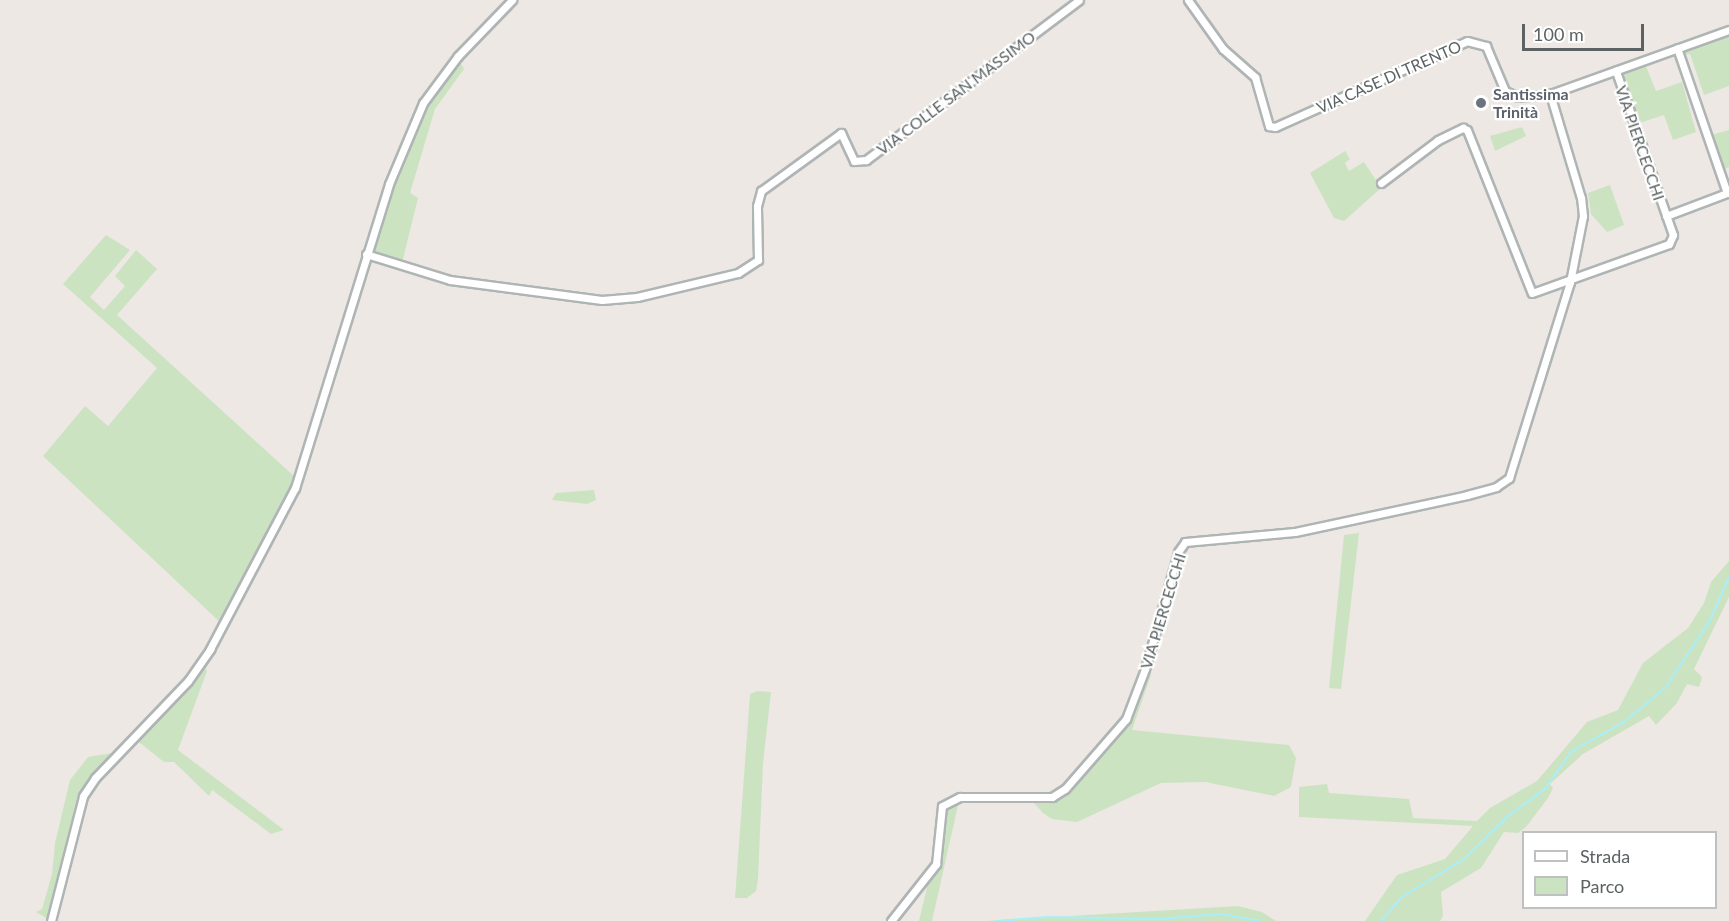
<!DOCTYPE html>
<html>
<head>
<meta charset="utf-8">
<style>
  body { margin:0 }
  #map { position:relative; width:1729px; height:921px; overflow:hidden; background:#ede8e4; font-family:Lato,sans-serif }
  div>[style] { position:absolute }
  .green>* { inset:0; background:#cce3c2 }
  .stream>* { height:2px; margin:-1px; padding:0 1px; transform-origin:1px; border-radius:1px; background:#a8eff9 }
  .roads { filter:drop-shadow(2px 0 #afb4b5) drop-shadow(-2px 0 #afb4b5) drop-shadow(0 2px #afb4b5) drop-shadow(0 -2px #afb4b5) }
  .minor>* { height:7px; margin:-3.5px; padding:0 3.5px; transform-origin:3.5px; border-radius:3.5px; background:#fff }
  .dots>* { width:16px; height:16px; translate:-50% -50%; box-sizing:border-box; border:3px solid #fff; border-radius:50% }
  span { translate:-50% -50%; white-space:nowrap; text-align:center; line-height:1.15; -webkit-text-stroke:4.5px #fff; paint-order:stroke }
  .street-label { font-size:16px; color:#5c6263 }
  .worship-label { font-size:16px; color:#5b616d; font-weight:700 }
  .left { translate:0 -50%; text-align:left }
  .legend { position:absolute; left:1522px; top:831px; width:195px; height:78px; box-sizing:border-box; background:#fff; border:2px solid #bec0c1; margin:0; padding:8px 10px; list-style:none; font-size:18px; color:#5c6263 }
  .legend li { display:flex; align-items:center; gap:12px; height:30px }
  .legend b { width:30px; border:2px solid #bec0c1 }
  .scale { position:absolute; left:1522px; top:24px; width:122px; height:27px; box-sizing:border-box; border:3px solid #5c6263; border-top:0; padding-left:8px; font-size:18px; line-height:21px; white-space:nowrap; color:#5c6263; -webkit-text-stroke:4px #fff; paint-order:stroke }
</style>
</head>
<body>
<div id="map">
  <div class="green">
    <div style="clip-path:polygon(1729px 34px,1729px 86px,1704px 95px,1690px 54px,1684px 55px,1681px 49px)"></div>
    <div style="clip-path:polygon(459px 61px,464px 69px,435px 109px,410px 193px,418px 198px,402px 263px,369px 254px,424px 108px)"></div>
    <div style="clip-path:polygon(1645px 64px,1656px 91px,1682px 82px,1696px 132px,1673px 140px,1664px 115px,1636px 124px,1619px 74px)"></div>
    <div style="clip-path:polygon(1522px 127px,1526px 136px,1495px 151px,1490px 136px)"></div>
    <div style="clip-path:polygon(1729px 130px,1729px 167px,1725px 169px,1711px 135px)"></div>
    <div style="clip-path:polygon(1345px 151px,1350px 159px,1345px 163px,1349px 171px,1364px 162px,1381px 188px,1344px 221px,1334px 218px,1310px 173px)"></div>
    <div style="clip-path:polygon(1610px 185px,1624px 225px,1607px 232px,1591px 214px,1588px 193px)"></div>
    <div style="clip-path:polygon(106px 235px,130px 250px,90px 297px,104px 310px,125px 286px,115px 276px,136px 250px,157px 269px,117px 315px,295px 477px,221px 623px,43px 456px,85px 406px,108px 426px,157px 368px,63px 284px)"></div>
    <div style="clip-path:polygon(594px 490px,596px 500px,587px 504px,552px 500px,556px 493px)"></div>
    <div style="clip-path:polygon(1359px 533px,1341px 689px,1329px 688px,1344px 535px)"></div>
    <div style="clip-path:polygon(1729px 561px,1729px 597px,1694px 669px,1702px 677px,1699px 687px,1687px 684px,1677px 703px,1656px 725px,1649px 716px,1583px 754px,1550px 784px,1553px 788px,1548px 798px,1526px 827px,1518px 833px,1504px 832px,1481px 868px,1441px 892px,1443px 916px,1440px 921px,1365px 921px,1397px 875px,1445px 859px,1473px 826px,1299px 817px,1299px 787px,1327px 784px,1329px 793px,1409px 799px,1413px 818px,1477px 821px,1490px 808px,1537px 781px,1587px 722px,1618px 710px,1643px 663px,1688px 628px,1704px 603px,1711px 582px)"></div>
    <div style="clip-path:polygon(203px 666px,207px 671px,178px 750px,284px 830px,271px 834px,212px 790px,209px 796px,174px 762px,164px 762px,135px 739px)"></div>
    <div style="clip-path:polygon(1146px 671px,1151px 675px,1132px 730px,1289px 745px,1296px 758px,1291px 787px,1274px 796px,1205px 782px,1161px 783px,1077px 822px,1052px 819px,1043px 813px,1034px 803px,1052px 799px,1126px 721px)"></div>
    <div style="clip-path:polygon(758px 691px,771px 692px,763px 763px,758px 879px,756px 891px,747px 898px,735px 898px,750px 694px)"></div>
    <div style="clip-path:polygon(112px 753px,77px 798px,48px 919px,36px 912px,42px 909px,52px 874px,55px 843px,70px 780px,88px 757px)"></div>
    <div style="clip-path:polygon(959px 801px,932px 921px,919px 921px,929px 879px,939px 864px,943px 807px)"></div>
    <div style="clip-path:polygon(1238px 906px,1262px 912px,1276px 921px,986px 921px)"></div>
  </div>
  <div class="stream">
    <div style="left:996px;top:921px;width:52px;rotate:-4.4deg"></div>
    <div style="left:1048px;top:917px;width:111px;rotate:1deg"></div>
    <div style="left:1159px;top:919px;width:62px;rotate:-4.6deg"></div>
    <div style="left:1221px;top:914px;width:39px;rotate:10deg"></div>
    <div style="left:1381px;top:921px;width:32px;rotate:-49deg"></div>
    <div style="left:1402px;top:897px;width:73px;rotate:-31.5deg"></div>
    <div style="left:1464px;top:859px;width:62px;rotate:-44.3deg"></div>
    <div style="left:1508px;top:816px;width:46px;rotate:-36.1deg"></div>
    <div style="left:1545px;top:789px;width:47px;rotate:-54.6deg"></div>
    <div style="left:1572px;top:751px;width:60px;rotate:-29.1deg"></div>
    <div style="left:1624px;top:722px;width:53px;rotate:-39.7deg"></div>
    <div style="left:1665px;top:688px;width:79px;rotate:-56.3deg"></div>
    <div style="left:1709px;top:622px;width:49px;rotate:-66deg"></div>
  </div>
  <div class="roads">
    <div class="minor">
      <div style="left:1188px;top:0;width:60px;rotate:54.5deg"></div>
      <div style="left:1223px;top:49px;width:43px;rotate:41.2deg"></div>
      <div style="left:1255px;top:77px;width:51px;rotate:74.1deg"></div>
      <div style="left:1269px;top:126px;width:6px;rotate:9deg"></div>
      <div style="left:1275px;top:127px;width:210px;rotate:-24.1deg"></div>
      <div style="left:1467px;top:41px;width:20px;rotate:15deg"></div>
      <div style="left:1486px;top:46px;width:49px;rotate:67.1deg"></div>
      <div style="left:1505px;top:91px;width:14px;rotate:25deg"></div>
      <div style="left:1518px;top:97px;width:32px;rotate:-5deg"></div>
      <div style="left:1550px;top:94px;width:190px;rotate:-19.7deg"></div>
      <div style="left:1381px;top:183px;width:71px;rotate:-37deg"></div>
      <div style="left:1438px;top:140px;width:28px;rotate:-26deg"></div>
      <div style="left:1463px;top:128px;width:4px;rotate:27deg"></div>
      <div style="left:1467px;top:130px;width:175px;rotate:68.3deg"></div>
      <div style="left:1532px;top:293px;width:145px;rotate:-19.7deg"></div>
      <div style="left:1669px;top:244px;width:10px;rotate:-66deg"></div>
      <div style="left:1673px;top:235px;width:174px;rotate:-109.2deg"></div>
      <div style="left:1666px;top:216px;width:65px;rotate:-20.7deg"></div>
      <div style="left:1727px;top:193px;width:153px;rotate:-109deg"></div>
      <div style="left:366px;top:254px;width:88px;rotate:17.2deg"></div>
      <div style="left:450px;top:280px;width:153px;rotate:7.5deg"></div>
      <div style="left:602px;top:300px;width:35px;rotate:-5deg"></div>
      <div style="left:637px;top:297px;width:104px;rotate:-13.4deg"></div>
      <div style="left:738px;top:273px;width:24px;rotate:-33deg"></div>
      <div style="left:758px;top:260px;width:54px;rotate:-91.1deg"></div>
      <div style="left:757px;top:206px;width:16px;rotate:-75deg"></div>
      <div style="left:761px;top:191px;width:99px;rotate:-35.9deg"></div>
      <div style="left:841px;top:133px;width:31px;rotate:65deg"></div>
      <div style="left:854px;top:161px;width:12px;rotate:-5deg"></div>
      <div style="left:866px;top:160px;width:266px;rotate:-36.9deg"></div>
      <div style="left:51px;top:921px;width:129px;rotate:-75.6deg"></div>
      <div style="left:83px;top:796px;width:22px;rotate:-56deg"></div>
      <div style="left:95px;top:778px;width:134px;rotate:-46.2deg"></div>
      <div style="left:188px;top:681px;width:39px;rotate:-55deg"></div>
      <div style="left:210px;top:649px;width:182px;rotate:-62.2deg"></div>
      <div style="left:295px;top:488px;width:318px;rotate:-72.8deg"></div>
      <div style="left:389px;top:184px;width:88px;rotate:-67.2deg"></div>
      <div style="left:423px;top:103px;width:59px;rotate:-53.3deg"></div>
      <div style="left:458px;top:56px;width:78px;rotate:-46deg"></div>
      <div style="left:891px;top:921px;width:73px;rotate:-51.7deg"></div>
      <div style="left:936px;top:864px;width:58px;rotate:-84.1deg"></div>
      <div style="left:942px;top:806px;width:20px;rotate:-27deg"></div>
      <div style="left:960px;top:797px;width:92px"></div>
      <div style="left:1052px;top:797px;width:15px;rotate:-32deg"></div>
      <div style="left:1065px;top:789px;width:93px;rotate:-48.9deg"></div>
      <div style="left:1126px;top:719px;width:53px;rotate:-69.2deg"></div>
      <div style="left:1145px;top:669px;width:122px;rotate:-74.2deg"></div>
      <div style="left:1178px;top:552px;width:12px;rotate:-55deg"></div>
      <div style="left:1185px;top:542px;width:110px;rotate:-5.2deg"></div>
      <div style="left:1295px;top:532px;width:176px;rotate:-12.1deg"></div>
      <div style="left:1467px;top:495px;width:30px;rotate:-15deg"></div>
      <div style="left:1496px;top:487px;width:16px;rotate:-35deg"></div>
      <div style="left:1509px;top:478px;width:205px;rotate:-72.7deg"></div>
      <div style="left:1570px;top:282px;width:67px;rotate:-78.9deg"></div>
      <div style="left:1583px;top:216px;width:18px;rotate:-96deg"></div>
      <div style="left:1581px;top:198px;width:109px;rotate:-106.6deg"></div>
    </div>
  </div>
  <div class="dots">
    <div style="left:1481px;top:103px;background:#6b7280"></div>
  </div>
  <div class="street-label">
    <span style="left:1389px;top:77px;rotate:-24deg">VIA CASE DI TRENTO</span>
    <span style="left:956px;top:93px;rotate:-37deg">VIA COLLE SAN MASSIMO</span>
    <span style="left:1640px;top:143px;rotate:71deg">VIA PIERCECCHI</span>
    <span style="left:1163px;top:611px;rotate:-73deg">VIA PIERCECCHI</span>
  </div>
  <div class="worship-label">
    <span class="left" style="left:1493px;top:103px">Santissima<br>Trinità</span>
  </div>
  <ul class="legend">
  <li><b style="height:8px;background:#fff"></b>Strada</li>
  <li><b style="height:16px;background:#cce3c2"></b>Parco</li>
  </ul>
  <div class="scale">100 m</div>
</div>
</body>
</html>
